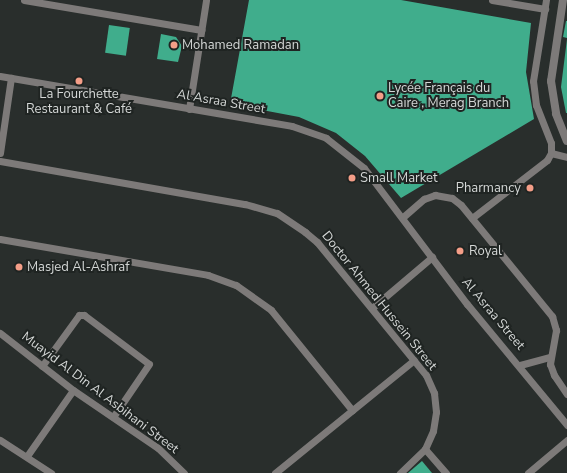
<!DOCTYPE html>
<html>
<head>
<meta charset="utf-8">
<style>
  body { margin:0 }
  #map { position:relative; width:567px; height:473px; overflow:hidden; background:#292e2c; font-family:"Nunito Sans",sans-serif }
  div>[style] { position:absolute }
  .building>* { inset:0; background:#40ad8c; transform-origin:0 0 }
  .minor>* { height:7px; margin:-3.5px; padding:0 3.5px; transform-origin:3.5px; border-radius:3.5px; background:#7d7a79 }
  .tertiary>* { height:8px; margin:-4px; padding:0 4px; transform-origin:4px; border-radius:4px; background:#7d7a79 }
  .dots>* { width:11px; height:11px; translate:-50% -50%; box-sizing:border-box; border:2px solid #1f2422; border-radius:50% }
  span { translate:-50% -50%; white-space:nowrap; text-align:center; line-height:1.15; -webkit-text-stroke:4px #1f2422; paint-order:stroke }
  .poi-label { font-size:13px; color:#d4d7d6 }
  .left { translate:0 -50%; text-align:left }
  .right { translate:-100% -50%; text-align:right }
  .street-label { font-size:13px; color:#d4d7d6 }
</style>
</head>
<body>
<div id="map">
  <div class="building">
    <div style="clip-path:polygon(249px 0,401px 0,531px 23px,526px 72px,534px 119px,401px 198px,365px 156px,336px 133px,299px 117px,230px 104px)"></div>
    <div style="clip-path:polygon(566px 21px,567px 21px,567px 38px,563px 37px)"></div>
    <div style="left:109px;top:25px;width:21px;height:28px;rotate:8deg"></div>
    <div style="clip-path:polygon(161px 34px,176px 37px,182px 46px,178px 62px,157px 59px)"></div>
    <div style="clip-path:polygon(567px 39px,567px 113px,566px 113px,561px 87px)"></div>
    <div style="clip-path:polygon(422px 461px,432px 473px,408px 473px)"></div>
  </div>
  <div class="minor">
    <div style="left:24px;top:0;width:180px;rotate:9.6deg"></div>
    <div style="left:492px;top:0;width:54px;rotate:9.6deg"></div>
    <div style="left:0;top:76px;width:296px;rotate:9.7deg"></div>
    <div style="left:292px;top:126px;width:36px;rotate:19deg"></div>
    <div style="left:326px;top:138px;width:48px;rotate:38.3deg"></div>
    <div style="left:364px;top:168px;width:171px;rotate:52.9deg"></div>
    <div style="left:467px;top:304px;width:157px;rotate:50.4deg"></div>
    <div style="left:189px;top:109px;width:110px;rotate:-81.1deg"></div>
    <div style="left:0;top:153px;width:76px;rotate:-81.7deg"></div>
    <div style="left:551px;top:153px;width:16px;rotate:14deg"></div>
    <div style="left:0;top:161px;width:249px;rotate:10deg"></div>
    <div style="left:245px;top:204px;width:33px;rotate:16deg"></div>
    <div style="left:277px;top:213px;width:34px;rotate:34deg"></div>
    <div style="left:305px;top:232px;width:16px;rotate:40deg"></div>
    <div style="left:317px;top:242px;width:172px;rotate:50.7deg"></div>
    <div style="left:426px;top:375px;width:20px;rotate:66deg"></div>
    <div style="left:434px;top:393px;width:19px;rotate:84deg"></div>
    <div style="left:436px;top:412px;width:19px;rotate:99deg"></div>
    <div style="left:433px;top:431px;width:20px;rotate:114deg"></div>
    <div style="left:425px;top:449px;width:35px;rotate:136deg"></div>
    <div style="left:403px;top:217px;width:28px;rotate:-41deg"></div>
    <div style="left:424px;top:199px;width:12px;rotate:-20deg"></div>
    <div style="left:435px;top:195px;width:17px;rotate:10deg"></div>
    <div style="left:452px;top:198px;width:11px;rotate:38deg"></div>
    <div style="left:461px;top:205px;width:144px;rotate:50.7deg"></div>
    <div style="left:552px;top:316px;width:15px;rotate:74deg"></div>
    <div style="left:556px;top:330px;width:35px;rotate:100deg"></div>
    <div style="left:550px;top:364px;width:12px;rotate:70deg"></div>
    <div style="left:554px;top:375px;width:23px;rotate:56deg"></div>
    <div style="left:472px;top:218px;width:95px;rotate:-37.7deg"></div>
    <div style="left:547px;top:160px;width:8px;rotate:-60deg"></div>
    <div style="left:551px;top:153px;width:10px;rotate:-90deg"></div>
    <div style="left:551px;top:143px;width:41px;rotate:-111.5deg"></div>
    <div style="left:536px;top:105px;width:24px;rotate:-97deg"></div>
    <div style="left:533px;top:81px;width:82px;rotate:-80.9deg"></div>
    <div style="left:0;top:239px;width:211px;rotate:9.8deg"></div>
    <div style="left:208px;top:275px;width:30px;rotate:20deg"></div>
    <div style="left:236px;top:285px;width:43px;rotate:35.5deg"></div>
    <div style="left:271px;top:310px;width:129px;rotate:51deg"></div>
    <div style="left:372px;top:308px;width:79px;rotate:-40.4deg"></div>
    <div style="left:0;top:333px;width:93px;rotate:38deg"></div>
    <div style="left:73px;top:390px;width:103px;rotate:34.3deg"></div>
    <div style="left:158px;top:448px;width:36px;rotate:44deg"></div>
    <div style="left:520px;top:365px;width:31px;rotate:-15deg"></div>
    <div style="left:42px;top:366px;width:63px;rotate:-54deg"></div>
    <div style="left:79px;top:315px;width:5px"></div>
    <div style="left:84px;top:315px;width:81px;rotate:37deg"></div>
    <div style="left:149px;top:364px;width:64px;rotate:124.2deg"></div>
    <div style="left:0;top:440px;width:61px;rotate:32.9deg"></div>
    <div style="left:425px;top:449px;width:32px;rotate:49deg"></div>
    <div style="left:27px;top:456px;width:80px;rotate:-55.1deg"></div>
    <div style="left:275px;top:473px;width:179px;rotate:-39.1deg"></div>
    <div style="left:528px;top:473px;width:51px;rotate:-40.2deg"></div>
  </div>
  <div class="tertiary">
    <div style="left:563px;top:0;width:82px;rotate:98.4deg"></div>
    <div style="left:551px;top:81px;width:33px;rotate:81deg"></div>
    <div style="left:556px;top:114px;width:29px;rotate:68deg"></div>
  </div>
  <div class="dots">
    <div style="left:174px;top:45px;background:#f49e88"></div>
    <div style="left:79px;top:81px;background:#f49e88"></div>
    <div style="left:380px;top:96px;background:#f49e88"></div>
    <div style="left:352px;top:178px;background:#f49e88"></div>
    <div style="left:530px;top:188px;background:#f49e88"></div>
    <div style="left:460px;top:251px;background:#f49e88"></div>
    <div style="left:19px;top:267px;background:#f49e88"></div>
  </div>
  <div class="poi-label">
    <span class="left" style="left:182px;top:45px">Mohamed Ramadan</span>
    <span class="left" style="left:388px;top:96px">Lycée Français du<br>Caire , Merag Branch</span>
    <span style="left:79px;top:102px">La Fourchette<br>Restaurant &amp; Café</span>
    <span class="left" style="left:360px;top:178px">Small Market</span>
    <span class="right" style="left:521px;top:188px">Pharmancy</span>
    <span class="left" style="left:469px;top:251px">Royal</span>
    <span class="left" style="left:27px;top:267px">Masjed Al-Ashraf</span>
  </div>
  <div class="street-label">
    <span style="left:221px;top:102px;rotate:10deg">Al Asraa Street</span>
    <span style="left:379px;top:301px;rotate:51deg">Doctor Ahmed Hussein Street</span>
    <span style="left:493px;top:314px;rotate:50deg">Al Asraa Street</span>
    <span style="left:100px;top:393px;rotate:37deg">Muayid Al Din Al Asbihani Street</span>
  </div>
</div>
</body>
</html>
